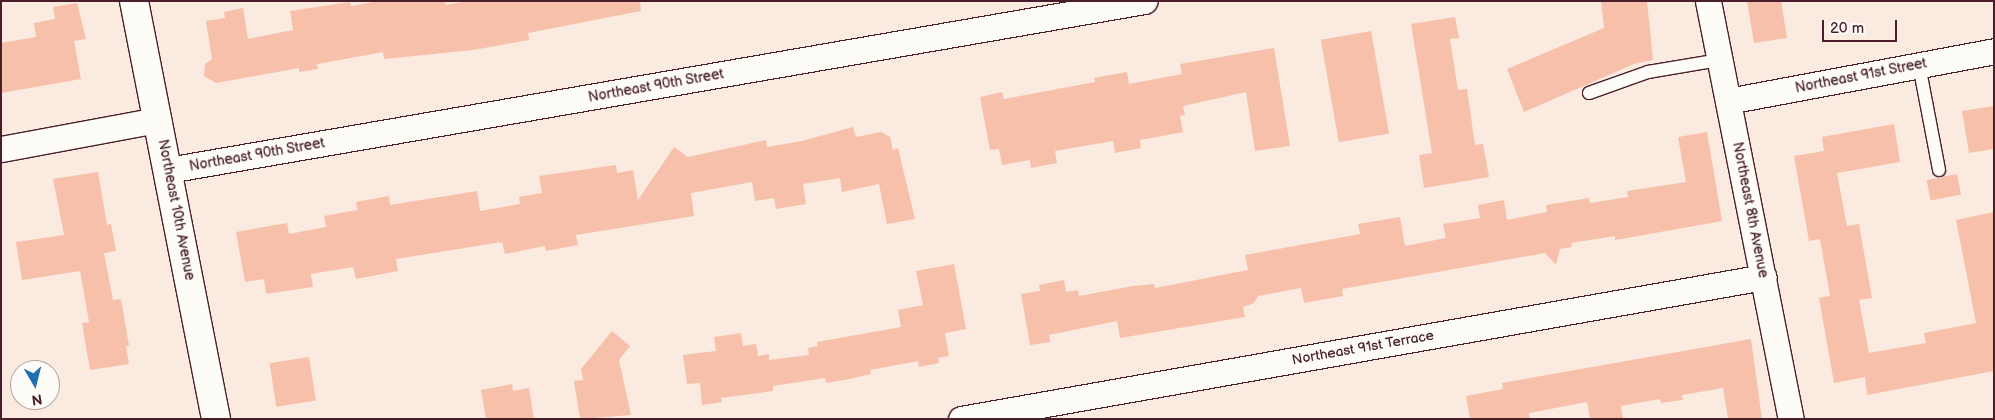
<!DOCTYPE html>
<html>
<head>
<meta charset="utf-8">
<style>
  body { margin:0 }
  #map { position:relative; width:1995px; height:420px; overflow:hidden; background:#fbeae0; font-family:"Balsamiq Sans",sans-serif }
  div>[style] { position:absolute }
  .building>* { inset:0; background:#f7c0aa; transform-origin:0 0 }
  .roads { filter:drop-shadow(1px 0 #4a1f2b) drop-shadow(-1px 0 #4a1f2b) drop-shadow(0 1px #4a1f2b) drop-shadow(0 -1px #4a1f2b) }
  .lane>* { height:12px; margin:-6px; padding:0 6px; transform-origin:6px; border-radius:6px; background:#fdfcf7 }
  .street>* { height:25px; margin:-12.5px; padding:0 12.5px; transform-origin:12.5px; border-radius:12.5px; background:#fdfcf7 }
  .secondary>* { height:28px; margin:-14px; padding:0 14px; transform-origin:14px; border-radius:14px; background:#fdfcf7 }
  span { translate:-50% -50%; white-space:nowrap; text-align:center; line-height:1.15; -webkit-text-stroke:5px #fdfcf7; paint-order:stroke }
  .street-label { font-size:14px; color:#4a1f2b }
  .frame { position:absolute; inset:0; border:2px solid #4a1f2b; pointer-events:none }
  .north { position:absolute; left:10px; top:360px; width:50px; height:50px; box-sizing:border-box; background:#fdfcf7; border:1px solid #b5a4a5; border-radius:50%; rotate:172deg; font-size:14px; font-weight:700; line-height:20px; text-align:center; color:#4a1f2b }
  .north::after { content:''; display:block; margin:auto; width:18px; height:22px; background:#1f6fb2; clip-path:polygon(50% 0,100% 100%,50% 72%,0 100%) }
  .scale { position:absolute; left:1822px; top:20px; width:75px; height:22px; box-sizing:border-box; border:2px solid #4a1f2b; border-top:0; padding-left:6px; font-size:15px; line-height:18px; white-space:nowrap; color:#4a1f2b; -webkit-text-stroke:4px #fdfcf7; paint-order:stroke }
</style>
</head>
<body>
<div id="map">
  <div class="building">
    <div style="clip-path:polygon(379px 1px,445px 1px,445px 5px,468px 1px,640px 1px,641px 11px,528px 33px,529px 40px,473px 50px,384px 59px,383px 52px,317px 64px,318px 69px,299px 72px,299px 68px,216px 83px,204px 76px,205px 64px,212px 59px,206px 21px,225px 18px,224px 12px,243px 8px,248px 39px,293px 30px,290px 11px,350px 2px,351px 6px)"></div>
    <div style="clip-path:polygon(1601px 1px,1647px 1px,1653px 60px,1634px 64px,1524px 112px,1507px 69px,1604px 28px)"></div>
    <div style="clip-path:polygon(1747px 1px,1781px 1px,1787px 38px,1754px 43px)"></div>
    <div style="clip-path:polygon(77px 3px,86px 39px,74px 41px,81px 79px,1px 93px,1px 43px,36px 37px,34px 23px,55px 19px,53px 7px)"></div>
    <div style="clip-path:polygon(1455px 17px,1459px 38px,1450px 39px,1458px 90px,1467px 89px,1475px 145px,1483px 144px,1489px 177px,1424px 188px,1419px 155px,1432px 153px,1411px 24px)"></div>
    <div style="left:1371px;top:31px;width:104px;height:51px;rotate:80deg"></div>
    <div style="clip-path:polygon(1274px 48px,1290px 146px,1255px 151px,1246px 92px,1183px 106px,1185px 115px,1180px 116px,1183px 132px,1140px 140px,1141px 148px,1115px 153px,1113px 141px,1055px 151px,1057px 163px,1031px 168px,1030px 160px,1002px 165px,999px 149px,990px 150px,980px 97px,1002px 92px,1004px 99px,1095px 82px,1094px 78px,1127px 72px,1129px 84px,1182px 74px,1180px 64px)"></div>
    <div style="clip-path:polygon(1994px 106px,1994px 149px,1969px 153px,1962px 111px)"></div>
    <div style="clip-path:polygon(1894px 124px,1900px 162px,1837px 173px,1847px 226px,1859px 224px,1872px 298px,1859px 300px,1869px 353px,1926px 343px,1924px 333px,1976px 323px,1956px 220px,1994px 212px,1994px 371px,1867px 395px,1865px 377px,1834px 383px,1819px 298px,1830px 296px,1820px 239px,1809px 241px,1794px 156px,1824px 151px,1822px 137px)"></div>
    <div style="clip-path:polygon(853px 127px,856px 137px,881px 132px,890px 137px,893px 150px,898px 148px,915px 219px,887px 224px,879px 184px,842px 192px,840px 178px,803px 184px,806px 204px,776px 209px,774px 198px,755px 201px,752px 182px,691px 193px,694px 216px,576px 235px,578px 245px,546px 251px,545px 246px,505px 254px,502px 242px,396px 259px,398px 271px,356px 279px,353px 267px,311px 274px,313px 287px,266px 294px,264px 279px,245px 282px,236px 232px,287px 223px,289px 234px,326px 227px,324px 216px,357px 210px,356px 202px,389px 196px,390px 205px,477px 191px,480px 211px,520px 204px,519px 197px,542px 193px,539px 176px,616px 165px,617px 173px,633px 170px,638px 200px,674px 147px,688px 157px,766px 140px,767px 147px,802px 141px)"></div>
    <div style="clip-path:polygon(1707px 132px,1722px 221px,1638px 236px,1615px 240px,1615px 236px,1571px 243px,1572px 247px,1560px 249px,1556px 265px,1545px 253px,1342px 289px,1343px 296px,1304px 303px,1301px 288px,1258px 296px,1254px 303px,1243px 307px,1245px 317px,1120px 338px,1117px 321px,1049px 335px,1050px 342px,1030px 345px,1021px 294px,1040px 291px,1039px 285px,1064px 280px,1066px 292px,1078px 290px,1079px 296px,1133px 286px,1154px 284px,1155px 288px,1248px 270px,1245px 255px,1360px 234px,1358px 224px,1400px 217px,1405px 246px,1446px 238px,1443px 224px,1480px 218px,1478px 205px,1504px 200px,1507px 220px,1547px 212px,1546px 205px,1589px 198px,1590px 203px,1628px 197px,1627px 191px,1686px 182px,1678px 137px)"></div>
    <div style="clip-path:polygon(98px 172px,107px 225px,111px 224px,116px 251px,104px 253px,113px 300px,121px 299px,129px 346px,126px 346px,129px 364px,90px 370px,82px 323px,89px 322px,80px 271px,22px 280px,16px 242px,64px 235px,53px 179px)"></div>
    <div style="left:1957px;top:174px;width:21px;height:31px;rotate:79deg"></div>
    <div style="clip-path:polygon(954px 264px,966px 329px,945px 333px,949px 356px,938px 358px,939px 363px,919px 367px,918px 361px,870px 370px,871px 374px,845px 380px,826px 383px,825px 378px,773px 386px,773px 391px,721px 398px,722px 402px,702px 405px,700px 383px,687px 384px,683px 355px,716px 351px,714px 337px,741px 333px,743px 346px,756px 344px,758px 356px,769px 354px,769px 360px,809px 355px,808px 348px,818px 346px,817px 342px,901px 327px,898px 310px,923px 305px,916px 271px)"></div>
    <div style="clip-path:polygon(612px 331px,630px 346px,619px 360px,631px 415px,580px 419px,574px 381px,583px 380px,581px 369px)"></div>
    <div style="clip-path:polygon(1751px 339px,1762px 419px,1728px 419px,1723px 388px,1682px 395px,1683px 400px,1661px 403px,1660px 399px,1621px 406px,1623px 419px,1590px 419px,1587px 402px,1529px 413px,1530px 419px,1470px 419px,1466px 396px,1503px 389px,1502px 383px)"></div>
    <div style="left:309px;top:357px;width:44px;height:40px;rotate:81deg"></div>
    <div style="clip-path:polygon(512px 384px,513px 391px,529px 388px,534px 419px,486px 419px,481px 390px)"></div>
  </div>
  <div class="roads">
    <div class="lane">
      <div style="left:1919px;top:65px;width:107px;rotate:79.2deg"></div>
      <div style="left:1589px;top:93px;width:63px;rotate:-19.6deg"></div>
      <div style="left:1648px;top:72px;width:73px;rotate:-9.5deg"></div>
    </div>
    <div class="street">
      <div style="left:1708px;top:1px;width:426px;rotate:78.8deg"></div>
      <div style="left:1728px;top:101px;width:271px;rotate:-10.6deg"></div>
      <div style="left:1px;top:149px;width:160px;rotate:-10.5deg"></div>
      <div style="left:168px;top:170px;width:991px;rotate:-9.82deg"></div>
      <div style="left:961px;top:419px;width:815px;rotate:-10.03deg"></div>
    </div>
    <div class="secondary">
      <div style="left:134px;top:1px;width:426px;rotate:78.9deg"></div>
    </div>
  </div>
  <div class="street-label">
    <span style="left:1861px;top:76px;rotate:-11deg">Northeast 91st Street</span>
    <span style="left:656px;top:86px;rotate:-10deg">Northeast 90th Street</span>
    <span style="left:257px;top:155px;rotate:-10deg">Northeast 90th Street</span>
    <span style="left:176px;top:210px;rotate:79deg">Northeast 10th Avenue</span>
    <span style="left:1750px;top:210px;rotate:79deg">Northeast 8th Avenue</span>
    <span style="left:1363px;top:348px;rotate:-10deg">Northeast 91st Terrace</span>
  </div>
  <div class="frame"></div>
  <div class="north">N</div>
  <div class="scale">20 m</div>
</div>
</body>
</html>
